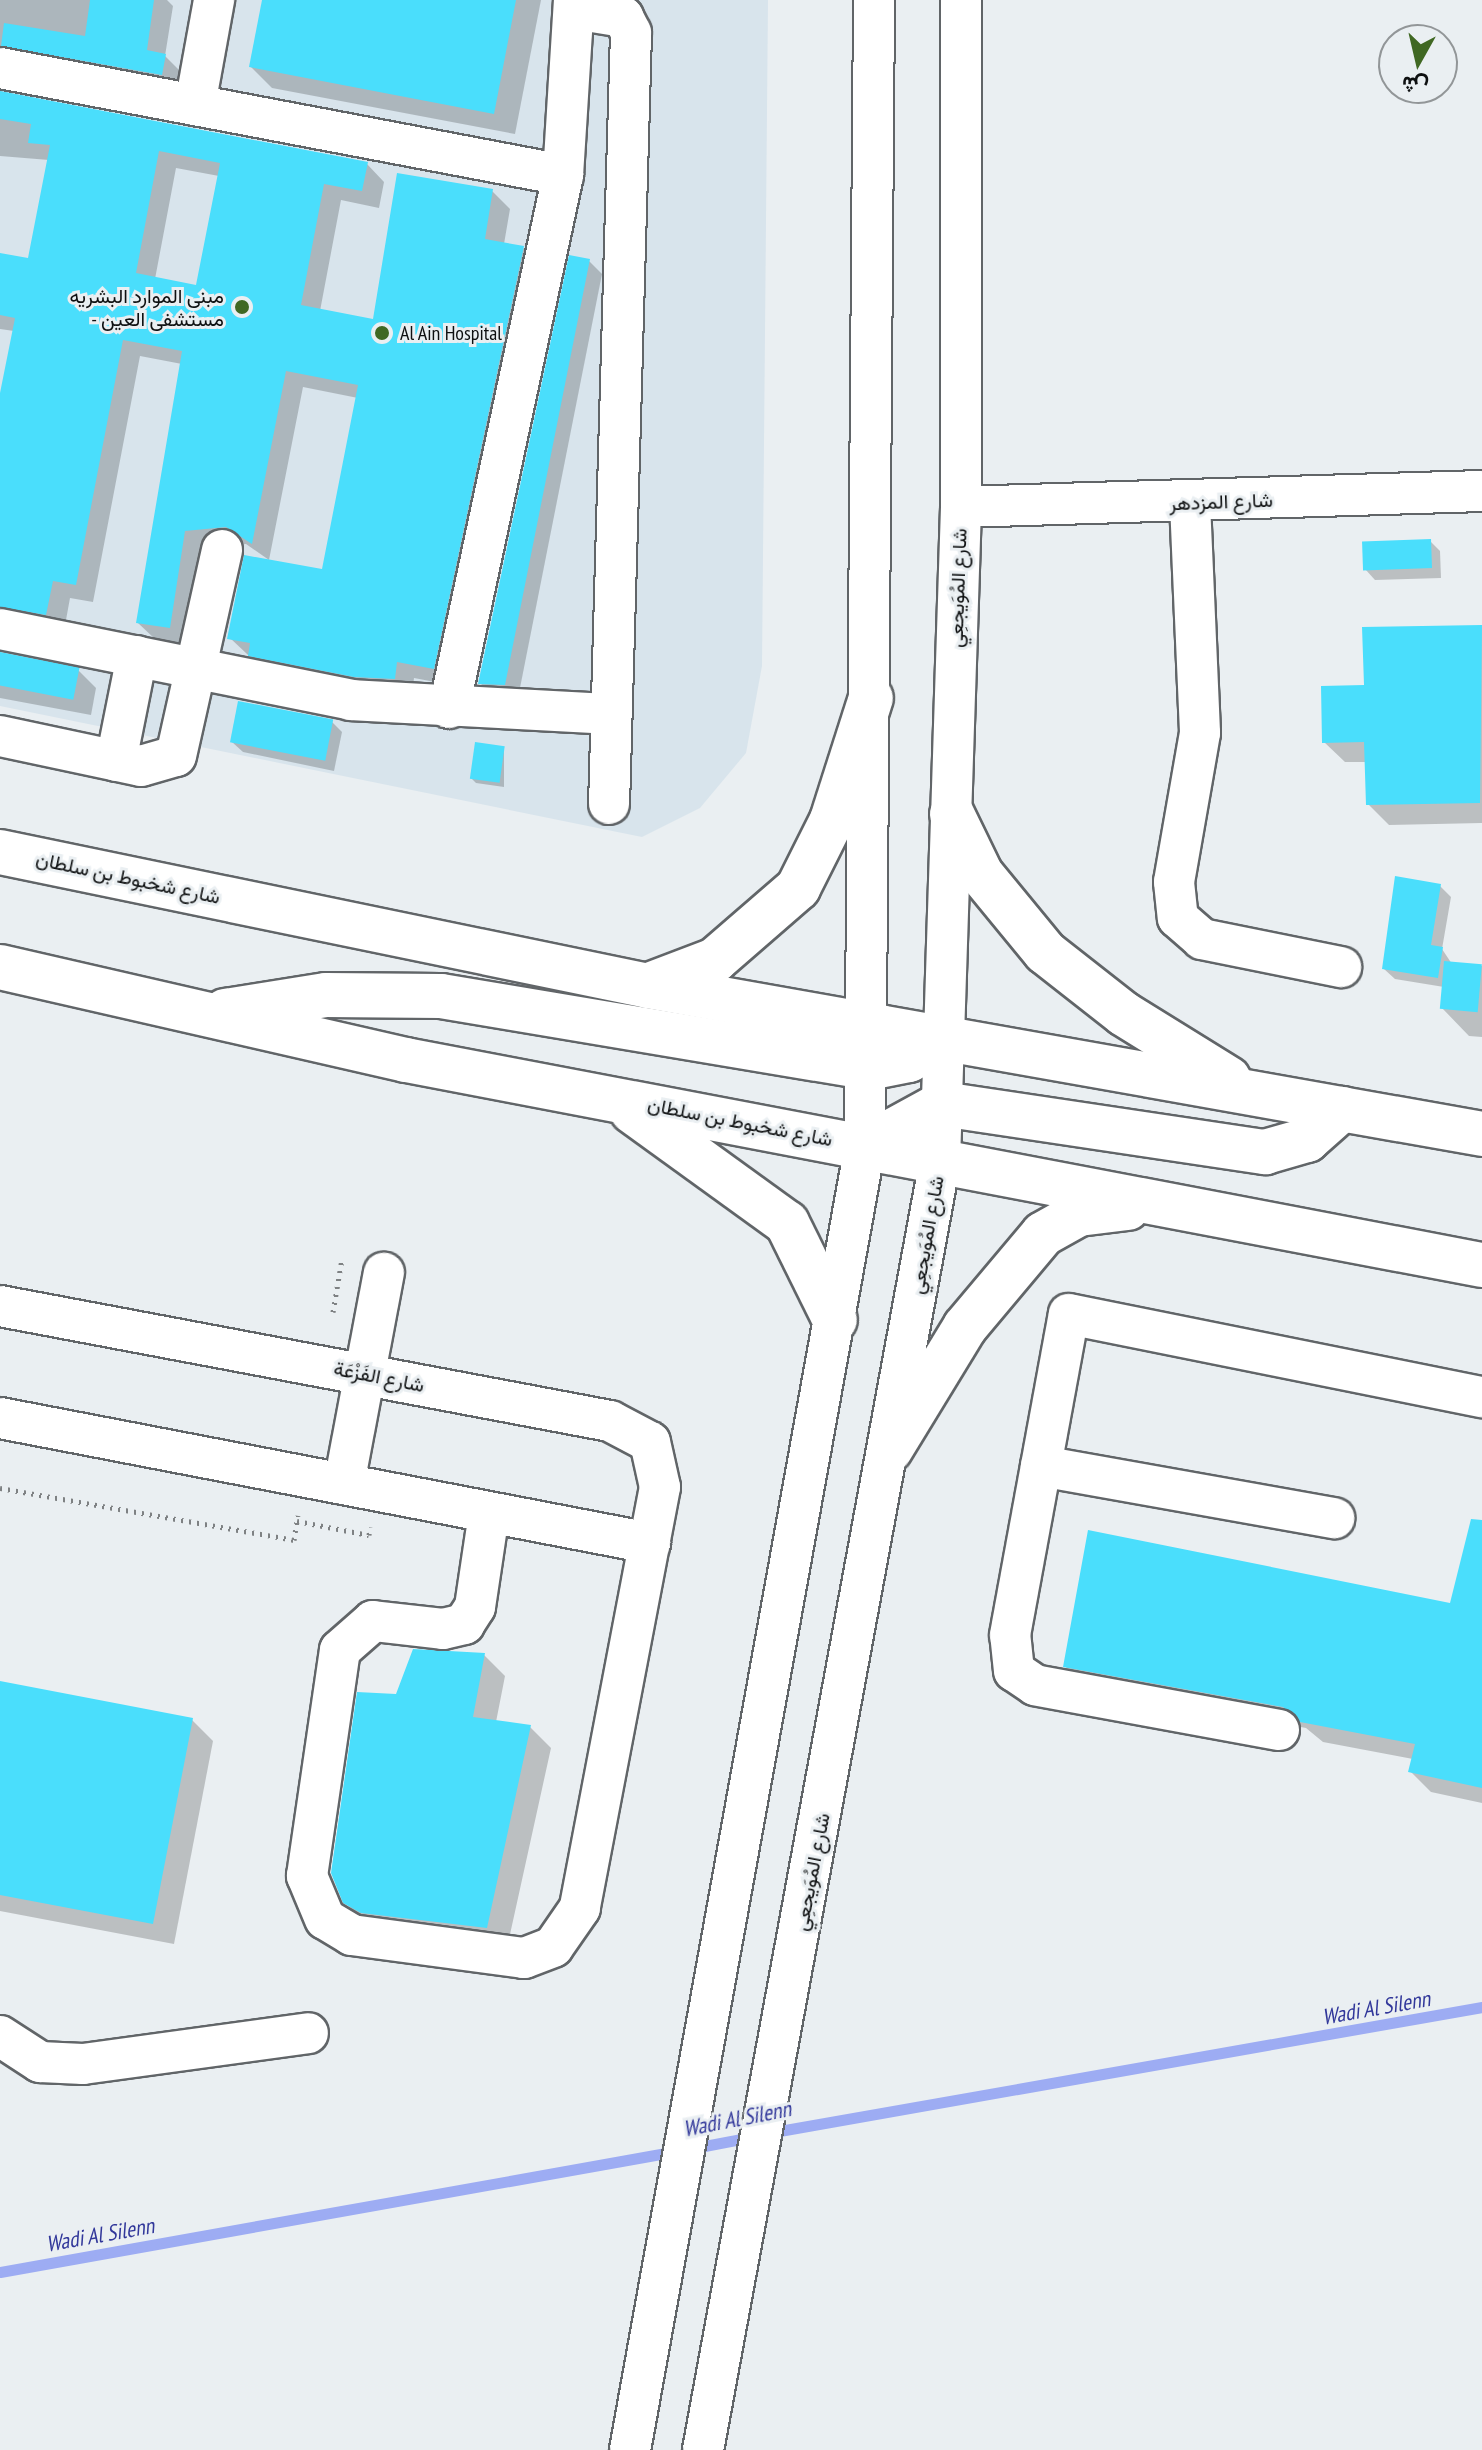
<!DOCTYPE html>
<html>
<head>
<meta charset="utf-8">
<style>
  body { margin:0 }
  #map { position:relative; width:1482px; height:2450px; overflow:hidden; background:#eaeff2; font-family:"PT Sans Narrow",Vazirmatn,sans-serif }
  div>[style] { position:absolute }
  .built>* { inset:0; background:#d8e4ec }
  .shadow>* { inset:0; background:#0003 }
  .stream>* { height:11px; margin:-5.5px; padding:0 5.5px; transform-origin:5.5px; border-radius:5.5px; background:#9dacf3 }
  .building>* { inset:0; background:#4adefc; transform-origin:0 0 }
  .path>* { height:5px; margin-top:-2.5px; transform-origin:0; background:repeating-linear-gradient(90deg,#7e8183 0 2px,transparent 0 8px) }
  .roads { filter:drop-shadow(2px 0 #616568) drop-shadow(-2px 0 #616568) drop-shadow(0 2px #616568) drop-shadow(0 -2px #616568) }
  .minor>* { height:40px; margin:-20px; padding:0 20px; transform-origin:20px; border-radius:20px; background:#fff }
  .major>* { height:44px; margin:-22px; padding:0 22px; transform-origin:22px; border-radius:22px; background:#fff }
  .dots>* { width:22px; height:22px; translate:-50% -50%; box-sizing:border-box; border:4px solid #eaeff2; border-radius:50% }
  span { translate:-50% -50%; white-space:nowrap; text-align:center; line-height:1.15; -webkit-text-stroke:6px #eaeff2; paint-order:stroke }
  .poi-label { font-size:20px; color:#0e1011 }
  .right { translate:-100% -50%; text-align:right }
  .left { translate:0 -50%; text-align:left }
  .street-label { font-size:20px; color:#0e1011 }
  .water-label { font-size:22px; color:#31379a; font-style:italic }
  .north { position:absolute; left:1378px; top:24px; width:80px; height:80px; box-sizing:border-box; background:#eaeff2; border:2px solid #929698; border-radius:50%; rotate:188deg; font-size:22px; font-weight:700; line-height:32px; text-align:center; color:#0e1011 }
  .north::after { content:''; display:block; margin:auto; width:28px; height:36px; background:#406823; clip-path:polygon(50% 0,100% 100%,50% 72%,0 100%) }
</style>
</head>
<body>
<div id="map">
  <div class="built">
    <div style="clip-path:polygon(0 0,768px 0,762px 666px,746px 753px,700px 808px,642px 837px,0 706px)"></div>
  </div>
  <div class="shadow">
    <div style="clip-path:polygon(0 0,167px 0,173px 6px,165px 56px,183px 74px,179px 92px,0 77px)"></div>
    <div style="clip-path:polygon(264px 0,541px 0,515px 134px,272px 88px,251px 67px)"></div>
    <div style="clip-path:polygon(evenodd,0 91px,367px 164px,384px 182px,379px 208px,341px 200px,320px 311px,374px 321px,492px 191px,510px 209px,504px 244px,523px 248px,541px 266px,451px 685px,414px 678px,412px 696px,267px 673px,230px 638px,324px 572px,358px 398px,303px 387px,269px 560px,246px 544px,202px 548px,187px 645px,156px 640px,138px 623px,182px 364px,140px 356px,93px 602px,70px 598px,64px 631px,0 637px,0 403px,14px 331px,0 329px,0 255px,29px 260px,49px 160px,0 156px,0 91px,176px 168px,219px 176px,198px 287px,155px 279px,176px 168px)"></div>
    <div style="clip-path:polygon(589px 261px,602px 274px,518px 698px,493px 696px,480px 683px)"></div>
    <div style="clip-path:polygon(1430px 541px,1440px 551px,1441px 578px,1375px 580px,1365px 569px)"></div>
    <div style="clip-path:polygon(1482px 627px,1482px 823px,1389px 825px,1368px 804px,1367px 762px,1345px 762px,1324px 742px,1366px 687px,1364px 629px)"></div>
    <div style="clip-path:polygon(0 653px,78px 670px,96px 688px,91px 715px,0 698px)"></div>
    <div style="clip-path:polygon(332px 722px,342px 732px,334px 771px,243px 752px,232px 742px)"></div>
    <div style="clip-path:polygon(504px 748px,504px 787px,476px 783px,471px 778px)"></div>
    <div style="clip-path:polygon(1440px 886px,1451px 897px,1442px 949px,1452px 964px,1482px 966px,1482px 1037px,1469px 1036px,1442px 1008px,1444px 987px,1395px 979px,1384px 969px)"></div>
    <div style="clip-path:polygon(1482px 1540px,1482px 1803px,1431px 1792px,1410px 1771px,1413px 1759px,1323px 1742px,1306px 1728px,1086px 1687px,1065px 1666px,1451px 1605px)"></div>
    <div style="clip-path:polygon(484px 1655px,505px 1676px,496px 1722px,530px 1727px,551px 1748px,507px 1948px,367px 1924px,345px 1902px,397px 1696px)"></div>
    <div style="clip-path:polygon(0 1683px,192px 1720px,213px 1741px,174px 1944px,0 1911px)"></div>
  </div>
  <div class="stream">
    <div style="left:768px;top:2133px;width:725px;rotate:-10.01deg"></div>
    <div style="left:694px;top:2148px;width:58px;rotate:-10.9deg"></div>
    <div style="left:0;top:2272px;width:688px;rotate:-10.13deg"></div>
  </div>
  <div class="building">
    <div style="clip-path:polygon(90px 0,154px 0,147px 50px,166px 54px,162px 75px,1px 46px,4px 23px,85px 36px)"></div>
    <div style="clip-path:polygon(262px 0,516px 0,494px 114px,249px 67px)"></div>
    <div style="clip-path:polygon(evenodd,0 91px,368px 162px,362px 191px,324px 184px,301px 305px,373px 319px,397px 173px,493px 189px,485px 239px,524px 246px,434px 669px,397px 662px,395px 679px,354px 677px,248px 656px,250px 643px,227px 639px,244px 555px,322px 569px,358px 385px,286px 371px,252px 544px,226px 527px,185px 531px,170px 628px,136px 623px,182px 351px,123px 340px,76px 585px,53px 581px,46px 615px,0 607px,0 393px,15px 318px,0 315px,0 253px,28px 258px,50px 145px,28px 143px,31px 124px,0 119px,0 91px,159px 151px,220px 163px,196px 285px,136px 273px,159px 151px)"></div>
    <div style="clip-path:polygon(569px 255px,590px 259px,505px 685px,478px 684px)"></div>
    <div style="left:1431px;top:539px;width:29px;height:69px;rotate:88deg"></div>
    <div style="clip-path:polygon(1482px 625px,1480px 803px,1366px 805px,1364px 742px,1322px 743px,1321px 686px,1364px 685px,1362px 627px)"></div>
    <div style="left:0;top:652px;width:81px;height:33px;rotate:11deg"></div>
    <div style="left:238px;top:701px;width:97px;height:42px;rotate:11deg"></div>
    <div style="left:475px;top:742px;width:30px;height:37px;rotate:8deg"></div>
    <div style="clip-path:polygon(1395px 876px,1441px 884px,1431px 945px,1443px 947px,1438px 978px,1382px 969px)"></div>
    <div style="left:1444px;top:961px;width:38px;height:48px;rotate:5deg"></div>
    <div style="clip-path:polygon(1471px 1519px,1482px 1520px,1482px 1788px,1408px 1772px,1415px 1744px,1300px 1722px,1283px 1707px,1063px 1667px,1088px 1530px,1450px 1603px)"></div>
    <div style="clip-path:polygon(413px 1649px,485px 1653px,473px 1717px,531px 1725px,487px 1928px,361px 1913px,343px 1903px,331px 1873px,357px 1692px,396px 1694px)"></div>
    <div style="clip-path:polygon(0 1681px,193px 1718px,153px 1924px,0 1895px)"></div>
  </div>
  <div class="path">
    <div style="left:333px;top:1312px;width:54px;rotate:-80.4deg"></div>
    <div style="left:0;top:1488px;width:299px;rotate:10deg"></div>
    <div style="left:294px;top:1540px;width:25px;rotate:-81deg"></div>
    <div style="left:297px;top:1521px;width:73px;rotate:11deg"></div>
    <div style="left:369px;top:1535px;width:8px;rotate:-83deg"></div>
  </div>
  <div class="roads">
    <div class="minor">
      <div style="left:574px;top:9px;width:50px;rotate:9.3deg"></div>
      <div style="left:623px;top:17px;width:18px;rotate:63deg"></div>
      <div style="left:631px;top:33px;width:771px;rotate:91.63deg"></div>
      <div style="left:0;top:68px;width:573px;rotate:10.76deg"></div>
      <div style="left:195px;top:105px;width:107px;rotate:-79.7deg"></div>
      <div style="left:1190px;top:503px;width:230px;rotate:87.5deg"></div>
      <div style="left:1200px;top:733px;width:151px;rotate:99.9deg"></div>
      <div style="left:1174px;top:882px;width:36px;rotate:84deg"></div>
      <div style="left:1178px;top:918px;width:32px;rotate:41deg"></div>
      <div style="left:1202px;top:939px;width:142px;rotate:11.4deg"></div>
      <div style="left:961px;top:507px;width:521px;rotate:-1.76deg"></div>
      <div style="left:0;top:629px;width:358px;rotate:11.4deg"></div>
      <div style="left:351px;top:700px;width:260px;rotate:3.1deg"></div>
      <div style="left:449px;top:708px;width:545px;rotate:-77.93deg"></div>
      <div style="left:563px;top:175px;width:175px;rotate:-86.4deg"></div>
      <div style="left:0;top:736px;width:144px;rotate:12deg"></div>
      <div style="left:141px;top:766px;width:36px;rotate:-16deg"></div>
      <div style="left:176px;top:756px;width:211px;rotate:-77.4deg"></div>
      <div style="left:116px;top:761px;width:107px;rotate:-78.7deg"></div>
      <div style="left:0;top:1306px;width:621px;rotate:10.68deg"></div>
      <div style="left:610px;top:1421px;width:45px;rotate:27.7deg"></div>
      <div style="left:650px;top:1442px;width:46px;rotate:77.5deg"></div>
      <div style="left:660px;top:1487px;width:429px;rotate:100.8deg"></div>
      <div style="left:580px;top:1908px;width:47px;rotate:124.7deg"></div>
      <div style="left:553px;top:1947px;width:31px;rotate:159deg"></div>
      <div style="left:524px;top:1958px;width:174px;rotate:-172.4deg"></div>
      <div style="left:352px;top:1935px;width:31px;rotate:-149deg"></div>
      <div style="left:325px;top:1919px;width:47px;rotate:-112.7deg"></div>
      <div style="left:307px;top:1876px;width:228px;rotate:-81.7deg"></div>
      <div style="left:340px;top:1650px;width:44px;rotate:-41.3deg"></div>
      <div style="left:373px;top:1621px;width:70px;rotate:6.5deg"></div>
      <div style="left:443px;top:1629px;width:22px;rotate:-13deg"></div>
      <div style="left:464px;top:1624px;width:20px;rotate:-57deg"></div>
      <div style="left:475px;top:1607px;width:95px;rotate:-81.5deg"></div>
      <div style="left:0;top:1418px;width:662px;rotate:10.89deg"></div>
      <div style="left:1041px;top:1466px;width:298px;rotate:10.1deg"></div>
      <div style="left:344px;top:1484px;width:215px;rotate:-79.3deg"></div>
      <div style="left:1279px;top:1730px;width:248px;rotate:-169.6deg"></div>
      <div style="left:1035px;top:1685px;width:25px;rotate:-146deg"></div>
      <div style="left:1014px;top:1671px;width:36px;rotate:-96deg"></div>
      <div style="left:1010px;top:1635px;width:326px;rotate:-79.6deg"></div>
      <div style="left:1069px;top:1314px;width:421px;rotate:11.4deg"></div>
      <div style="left:0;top:2036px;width:48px;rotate:33deg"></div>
      <div style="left:40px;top:2062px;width:43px;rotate:2.7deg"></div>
      <div style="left:83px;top:2064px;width:227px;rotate:-7.8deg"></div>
      <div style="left:630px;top:2450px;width:1325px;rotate:-79.78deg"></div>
      <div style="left:865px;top:1146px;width:1146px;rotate:-89.55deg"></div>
      <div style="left:703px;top:2450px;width:1311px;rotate:-79.58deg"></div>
      <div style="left:940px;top:1161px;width:654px;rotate:-88.16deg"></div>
      <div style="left:961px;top:507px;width:507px;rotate:-90deg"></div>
    </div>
    <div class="major">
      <div style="left:952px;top:814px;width:67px;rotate:64.2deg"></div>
      <div style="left:981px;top:874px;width:101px;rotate:50.6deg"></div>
      <div style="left:1045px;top:952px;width:100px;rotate:38.1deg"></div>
      <div style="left:1124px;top:1014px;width:123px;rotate:31.8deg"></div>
      <div style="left:0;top:852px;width:662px;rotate:11.68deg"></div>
      <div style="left:648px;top:986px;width:847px;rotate:10.06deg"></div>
      <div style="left:0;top:967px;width:417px;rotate:12.9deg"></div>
      <div style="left:406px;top:1060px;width:1095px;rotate:10.79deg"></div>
      <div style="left:649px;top:985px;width:71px;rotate:-20.7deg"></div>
      <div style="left:715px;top:960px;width:110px;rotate:-40.9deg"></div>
      <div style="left:798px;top:888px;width:76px;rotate:-63.4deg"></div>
      <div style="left:832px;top:820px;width:128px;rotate:-72.3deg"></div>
      <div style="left:225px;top:1011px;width:102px;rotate:-9deg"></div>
      <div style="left:326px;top:995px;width:115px;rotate:0.5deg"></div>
      <div style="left:441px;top:996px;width:434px;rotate:9.5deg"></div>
      <div style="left:869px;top:1068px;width:41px;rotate:-11.3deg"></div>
      <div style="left:909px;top:1060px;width:41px;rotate:-31deg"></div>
      <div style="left:632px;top:1111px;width:191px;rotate:35.9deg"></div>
      <div style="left:787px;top:1223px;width:108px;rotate:63.7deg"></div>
      <div style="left:865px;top:1146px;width:88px;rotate:-28.6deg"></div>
      <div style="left:942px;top:1104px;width:327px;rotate:8.5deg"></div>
      <div style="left:1265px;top:1152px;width:44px;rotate:-15.9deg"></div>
      <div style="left:1307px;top:1140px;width:47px;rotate:-41.5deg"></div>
      <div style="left:890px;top:1450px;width:144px;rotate:-58.6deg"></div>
      <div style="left:965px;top:1327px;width:121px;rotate:-50deg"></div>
      <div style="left:1043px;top:1234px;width:41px;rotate:-29.1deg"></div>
      <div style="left:1079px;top:1214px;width:49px;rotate:-7deg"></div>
    </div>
  </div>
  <div class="dots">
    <div style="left:242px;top:307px;background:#406823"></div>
    <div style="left:382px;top:333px;background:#406823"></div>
  </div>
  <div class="poi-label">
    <span class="right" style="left:224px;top:308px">مبنى الموارد البشريه<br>- مستشفى العين</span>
    <span class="left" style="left:400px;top:333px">Al Ain Hospital</span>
  </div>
  <div class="street-label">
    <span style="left:1221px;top:502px;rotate:-2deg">شارع المزدهر</span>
    <span style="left:958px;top:588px;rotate:-88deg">شارع المُوَيجعِي</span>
    <span style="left:128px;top:878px;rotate:12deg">شارع شخبوط بن سلطان</span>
    <span style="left:740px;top:1122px;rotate:11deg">شارع شخبوط بن سلطان</span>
    <span style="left:927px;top:1235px;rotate:-80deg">شارع المُوَيجعِي</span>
    <span style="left:379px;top:1377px;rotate:11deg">شارع الفَزْعَة</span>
    <span style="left:812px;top:1872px;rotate:-79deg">شارع المُوَيجعِي</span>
  </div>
  <div class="water-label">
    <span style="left:1376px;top:2008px;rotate:-10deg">Wadi Al Silenn</span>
    <span style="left:737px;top:2119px;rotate:-11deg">Wadi Al Silenn</span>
    <span style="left:100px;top:2235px;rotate:-10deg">Wadi Al Silenn</span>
  </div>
  <div class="north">ش</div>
</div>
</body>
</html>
